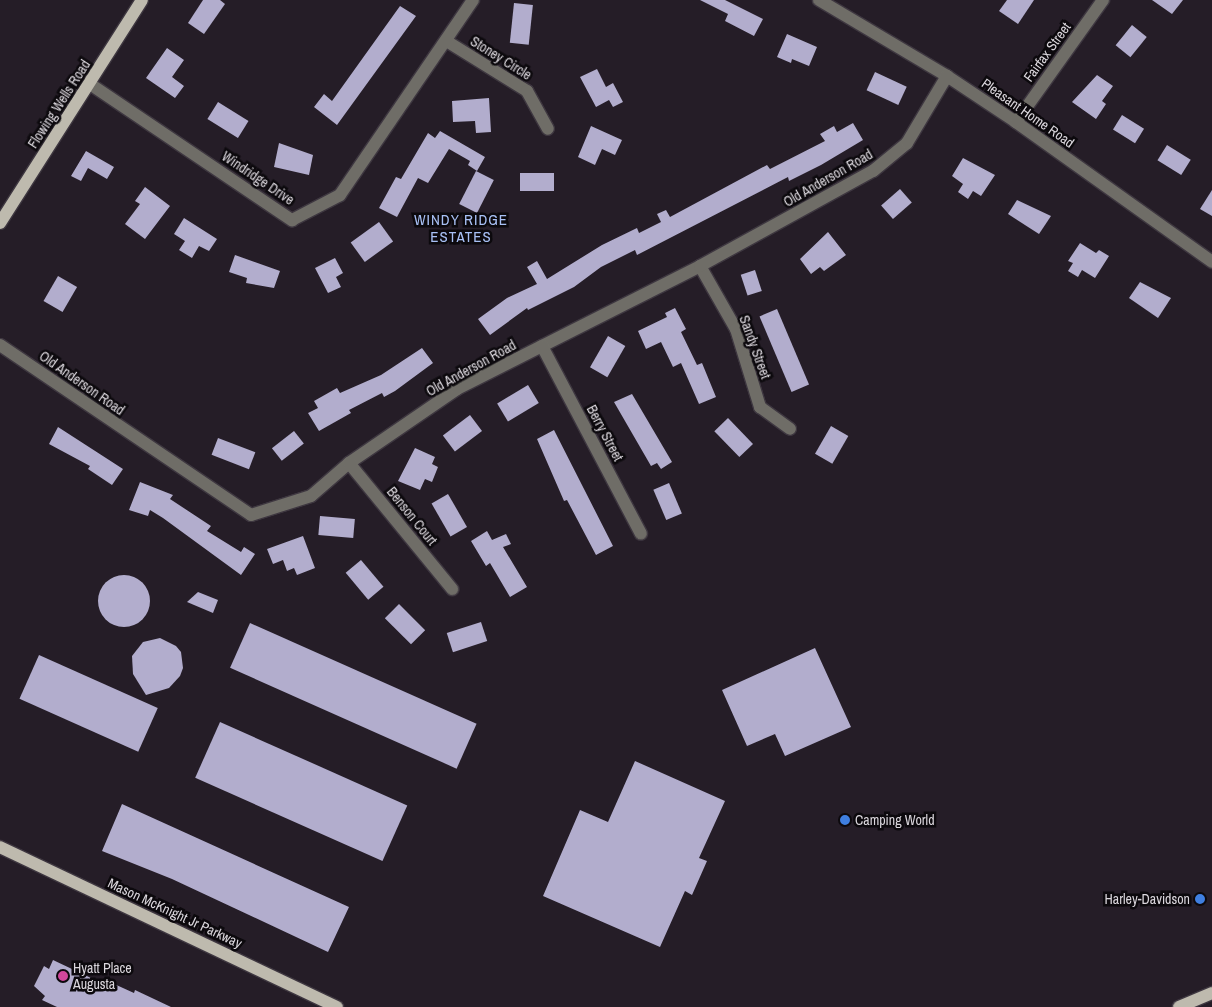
<!DOCTYPE html>
<html>
<head>
<meta charset="utf-8">
<style>
  body { margin:0 }
  #map { position:relative; width:1212px; height:1007px; overflow:hidden; background:#251d27; font-family:"Archivo Narrow",sans-serif }
  div>[style] { position:absolute }
  .building>* { inset:0; background:#b2adcd; transform-origin:0 0 }
  .round { border-radius:50% }
  .roads { filter:drop-shadow(1px 0 #3e3740) drop-shadow(-1px 0 #3e3740) drop-shadow(0 1px #3e3740) drop-shadow(0 -1px #3e3740) }
  .minor>* { height:12px; margin:-6px; padding:0 6px; transform-origin:6px; border-radius:6px; background:#6f6d67 }
  .major>* { height:12px; margin:-6px; padding:0 6px; transform-origin:6px; border-radius:6px; background:#bebaae }
  .dots>* { width:14px; height:14px; translate:-50% -50%; box-sizing:border-box; border:2px solid #0c090d; border-radius:50% }
  span { translate:-50% -50%; white-space:nowrap; text-align:center; line-height:1.15; -webkit-text-stroke:5px #0c090d; paint-order:stroke }
  .street-label { font-size:14px; color:#dbd7dd }
  .poi-label { font-size:14px; color:#dbd7dd }
  .left { translate:0 -50%; text-align:left }
  .right { translate:-100% -50%; text-align:right }
  .neighbourhood-label { font-size:15px; color:#a8c0f5; letter-spacing:1px }
</style>
</head>
<body>
<div id="map">
  <div class="building">
    <div style="clip-path:polygon(203px 0,220px 0,225px 4px,204px 34px,188px 23px)"></div>
    <div style="clip-path:polygon(700px 0,725px 0,763px 19px,754px 36px,725px 21px,728px 14px)"></div>
    <div style="clip-path:polygon(1007px 0,1034px 0,1018px 24px,999px 11px)"></div>
    <div style="clip-path:polygon(1152px 0,1183px 0,1172px 14px)"></div>
    <div style="left:514px;top:3px;width:19px;height:40px;rotate:6deg"></div>
    <div style="clip-path:polygon(400px 6px,416px 16px,337px 125px,314px 107px,324px 94px,332px 101px)"></div>
    <div style="left:1132px;top:25px;width:19px;height:26px;rotate:39deg"></div>
    <div style="clip-path:polygon(787px 34px,817px 47px,809px 66px,792px 59px,791px 63px,777px 57px)"></div>
    <div style="clip-path:polygon(167px 48px,184px 60px,172px 77px,184px 86px,175px 98px,146px 78px)"></div>
    <div style="clip-path:polygon(597px 69px,606px 87px,613px 83px,623px 102px,613px 107px,609px 100px,596px 107px,580px 77px)"></div>
    <div style="left:875px;top:72px;width:35px;height:20px;rotate:25deg"></div>
    <div style="clip-path:polygon(1097px 75px,1113px 86px,1102px 101px,1106px 104px,1096px 119px,1072px 102px)"></div>
    <div style="clip-path:polygon(489px 98px,491px 132px,476px 133px,475px 121px,453px 122px,452px 101px)"></div>
    <div style="left:218px;top:102px;width:36px;height:20px;rotate:32deg"></div>
    <div style="left:1122px;top:115px;width:26px;height:17px;rotate:32deg"></div>
    <div style="clip-path:polygon(853px 123px,863px 140px,821px 165px,789px 181px,788px 177px,637px 255px,635px 250px,601px 267px,574px 287px,528px 310px,527px 308px,490px 335px,478px 319px,507px 298px,537px 284px,527px 267px,537px 261px,547px 279px,602px 245px,637px 228px,639px 233px,661px 222px,657px 214px,666px 210px,670px 217px,767px 165px,770px 169px,825px 141px,820px 134px,834px 126px,837px 132px)"></div>
    <div style="clip-path:polygon(591px 126px,622px 140px,615px 155px,602px 149px,595px 165px,578px 157px)"></div>
    <div style="clip-path:polygon(440px 131px,485px 157px,477px 171px,468px 165px,470px 161px,449px 149px,428px 183px,418px 178px,397px 217px,379px 208px,396px 177px,401px 179px,428px 133px,435px 138px)"></div>
    <div style="clip-path:polygon(279px 143px,313px 155px,309px 175px,274px 167px)"></div>
    <div style="left:1167px;top:145px;width:28px;height:18px;rotate:32deg"></div>
    <div style="clip-path:polygon(86px 151px,114px 167px,107px 179px,88px 168px,81px 181px,71px 176px)"></div>
    <div style="clip-path:polygon(963px 158px,995px 175px,981px 196px,973px 191px,968px 199px,958px 192px,963px 184px,952px 176px)"></div>
    <div style="left:476px;top:171px;width:20px;height:37px;rotate:27deg"></div>
    <div style="left:520px;top:173px;width:34px;height:18px"></div>
    <div style="clip-path:polygon(145px 187px,170px 206px,145px 239px,125px 224px,140px 204px,135px 201px)"></div>
    <div style="left:900px;top:189px;width:18px;height:25px;rotate:49deg"></div>
    <div style="clip-path:polygon(1212px 190px,1212px 216px,1200px 209px)"></div>
    <div style="clip-path:polygon(1017px 200px,1051px 216px,1039px 234px,1008px 214px)"></div>
    <div style="clip-path:polygon(184px 218px,217px 239px,209px 251px,199px 246px,192px 258px,179px 250px,185px 241px,174px 234px)"></div>
    <div style="left:379px;top:222px;width:24px;height:35px;rotate:54deg"></div>
    <div style="clip-path:polygon(828px 232px,846px 255px,824px 271px,820px 267px,811px 274px,800px 259px)"></div>
    <div style="clip-path:polygon(1080px 243px,1096px 253px,1099px 250px,1109px 256px,1095px 278px,1082px 270px,1078px 277px,1068px 271px,1073px 263px,1068px 261px)"></div>
    <div style="clip-path:polygon(235px 255px,280px 271px,274px 288px,246px 283px,247px 278px,229px 272px)"></div>
    <div style="clip-path:polygon(335px 258px,343px 273px,336px 277px,341px 287px,328px 293px,315px 268px)"></div>
    <div style="left:755px;top:270px;width:22px;height:15px;rotate:72deg"></div>
    <div style="left:58px;top:276px;width:22px;height:29px;rotate:30deg"></div>
    <div style="clip-path:polygon(1140px 282px,1171px 298px,1158px 318px,1129px 298px)"></div>
    <div style="clip-path:polygon(675px 308px,686px 329px,681px 332px,697px 365px,702px 363px,716px 397px,699px 404px,681px 363px,673px 367px,661px 342px,646px 349px,638px 331px,667px 317px,665px 313px)"></div>
    <div style="left:777px;top:309px;width:82px;height:19px;rotate:67deg"></div>
    <div style="left:608px;top:336px;width:20px;height:36px;rotate:30deg"></div>
    <div style="clip-path:polygon(422px 348px,433px 363px,395px 391px,384px 397px,382px 393px,349px 410px,351px 413px,319px 431px,308px 413px,318px 408px,314px 401px,337px 388px,340px 393px,381px 375px)"></div>
    <div style="left:528px;top:385px;width:21px;height:36px;rotate:59deg"></div>
    <div style="clip-path:polygon(632px 394px,672px 462px,661px 469px,657px 463px,651px 466px,614px 402px)"></div>
    <div style="left:470px;top:415px;width:20px;height:34px;rotate:53deg"></div>
    <div style="left:728px;top:418px;width:36px;height:19px;rotate:46deg"></div>
    <div style="left:831px;top:426px;width:20px;height:32px;rotate:30deg"></div>
    <div style="clip-path:polygon(58px 427px,123px 469px,112px 485px,88px 469px,90px 466px,49px 444px)"></div>
    <div style="clip-path:polygon(554px 430px,613px 546px,596px 555px,567px 500px,564px 501px,537px 439px)"></div>
    <div style="left:294px;top:431px;width:16px;height:28px;rotate:52deg"></div>
    <div style="left:218px;top:438px;width:40px;height:18px;rotate:21deg"></div>
    <div style="clip-path:polygon(415px 448px,435px 457px,432px 464px,438px 467px,432px 482px,425px 479px,420px 490px,398px 481px)"></div>
    <div style="clip-path:polygon(140px 482px,173px 495px,170px 499px,211px 526px,207px 531px,241px 552px,244px 547px,255px 554px,241px 575px,163px 518px,150px 510px,148px 516px,129px 510px)"></div>
    <div style="left:669px;top:483px;width:33px;height:17px;rotate:67deg"></div>
    <div style="left:448px;top:494px;width:38px;height:19px;rotate:60deg"></div>
    <div style="left:320px;top:516px;width:35px;height:19px;rotate:5deg"></div>
    <div style="clip-path:polygon(487px 531px,492px 540px,506px 534px,511px 544px,503px 547px,527px 587px,510px 597px,490px 563px,486px 566px,471px 541px)"></div>
    <div style="clip-path:polygon(303px 536px,315px 568px,297px 575px,294px 568px,287px 571px,283px 560px,273px 564px,267px 549px)"></div>
    <div style="left:361px;top:560px;width:35px;height:20px;rotate:50deg"></div>
    <div class="round" style="left:98px;top:575px;width:52px;height:52px"></div>
    <div style="clip-path:polygon(198px 592px,218px 600px,213px 613px,187px 602px)"></div>
    <div style="left:399px;top:604px;width:37px;height:20px;rotate:45deg"></div>
    <div style="left:481px;top:622px;width:20px;height:36px;rotate:72deg"></div>
    <div style="left:250px;top:623px;width:248px;height:49px;rotate:24deg"></div>
    <div style="clip-path:polygon(160px 638px,176px 646px,181px 652px,183px 668px,180px 676px,169px 688px,146px 695px,133px 674px,132px 656px,143px 642px)"></div>
    <div style="clip-path:polygon(815px 648px,851px 727px,785px 756px,775px 734px,747px 746px,722px 690px)"></div>
    <div style="left:39px;top:655px;width:130px;height:48px;rotate:24deg"></div>
    <div style="left:220px;top:722px;width:205px;height:61px;rotate:24deg"></div>
    <div style="clip-path:polygon(635px 761px,725px 801px,699px 858px,707px 861px,692px 895px,685px 891px,660px 947px,543px 896px,580px 810px,608px 822px)"></div>
    <div style="clip-path:polygon(122px 804px,349px 907px,328px 952px,172px 879px,102px 851px)"></div>
    <div style="clip-path:polygon(53px 960px,110px 987px,112px 983px,134px 993px,135px 990px,171px 1007px,57px 1007px,42px 1000px,45px 996px,34px 986px,44px 966px,49px 969px)"></div>
  </div>
  <div class="roads">
    <div class="minor">
      <div style="left:819px;top:0;width:149px;rotate:30.7deg"></div>
      <div style="left:947px;top:76px;width:83px;rotate:33.7deg"></div>
      <div style="left:1016px;top:122px;width:241px;rotate:35.5deg"></div>
      <div style="left:448px;top:42px;width:93px;rotate:31.8deg"></div>
      <div style="left:527px;top:91px;width:43px;rotate:61.1deg"></div>
      <div style="left:90px;top:84px;width:244px;rotate:34deg"></div>
      <div style="left:292px;top:220px;width:54px;rotate:-27.5deg"></div>
      <div style="left:340px;top:195px;width:236px;rotate:-55.7deg"></div>
      <div style="left:1016px;top:122px;width:150px;rotate:-54.5deg"></div>
      <div style="left:700px;top:266px;width:73px;rotate:60.3deg"></div>
      <div style="left:736px;top:329px;width:82px;rotate:72.9deg"></div>
      <div style="left:760px;top:407px;width:37px;rotate:36deg"></div>
      <div style="left:0;top:345px;width:303px;rotate:34.1deg"></div>
      <div style="left:251px;top:515px;width:63px;rotate:-17.6deg"></div>
      <div style="left:311px;top:496px;width:50px;rotate:-41deg"></div>
      <div style="left:349px;top:463px;width:131px;rotate:-34.4deg"></div>
      <div style="left:457px;top:389px;width:272px;rotate:-26.8deg"></div>
      <div style="left:700px;top:266px;width:197px;rotate:-28.8deg"></div>
      <div style="left:873px;top:171px;width:44px;rotate:-39.5deg"></div>
      <div style="left:907px;top:143px;width:78px;rotate:-59.2deg"></div>
      <div style="left:542px;top:346px;width:212px;rotate:62.2deg"></div>
      <div style="left:349px;top:463px;width:163px;rotate:50.7deg"></div>
    </div>
    <div class="major">
      <div style="left:0;top:223px;width:264px;rotate:-57.5deg"></div>
      <div style="left:0;top:847px;width:373px;rotate:25.4deg"></div>
      <div style="left:1179px;top:1007px;width:36px;rotate:-23deg"></div>
    </div>
  </div>
  <div class="dots">
    <div style="left:845px;top:820px;background:#3f7fe0"></div>
    <div style="left:1200px;top:899px;background:#3f7fe0"></div>
    <div style="left:63px;top:976px;background:#d1479c"></div>
  </div>
  <div class="street-label">
    <span style="left:1047px;top:52px;rotate:-54deg">Fairfax Street</span>
    <span style="left:501px;top:58px;rotate:32deg">Stoney Circle</span>
    <span style="left:59px;top:104px;rotate:-57deg">Flowing Wells Road</span>
    <span style="left:1028px;top:113px;rotate:35deg">Pleasant Home Road</span>
    <span style="left:258px;top:178px;rotate:34deg">Windridge Drive</span>
    <span style="left:828px;top:178px;rotate:-30deg">Old Anderson Road</span>
    <span style="left:755px;top:347px;rotate:70deg">Sandy Street</span>
    <span style="left:471px;top:368px;rotate:-29deg">Old Anderson Road</span>
    <span style="left:82px;top:383px;rotate:35deg">Old Anderson Road</span>
    <span style="left:605px;top:433px;rotate:62deg">Berry Street</span>
    <span style="left:412px;top:516px;rotate:51deg">Benson Court</span>
    <span style="left:175px;top:913px;rotate:25deg">Mason McKnight Jr Parkway</span>
  </div>
  <div class="poi-label">
    <span class="left" style="left:855px;top:820px">Camping World</span>
    <span class="right" style="left:1190px;top:899px">Harley-Davidson</span>
    <span class="left" style="left:73px;top:976px">Hyatt Place<br>Augusta</span>
  </div>
  <div class="neighbourhood-label">
    <span style="left:461px;top:228px">WINDY RIDGE<br>ESTATES</span>
  </div>
</div>
</body>
</html>
